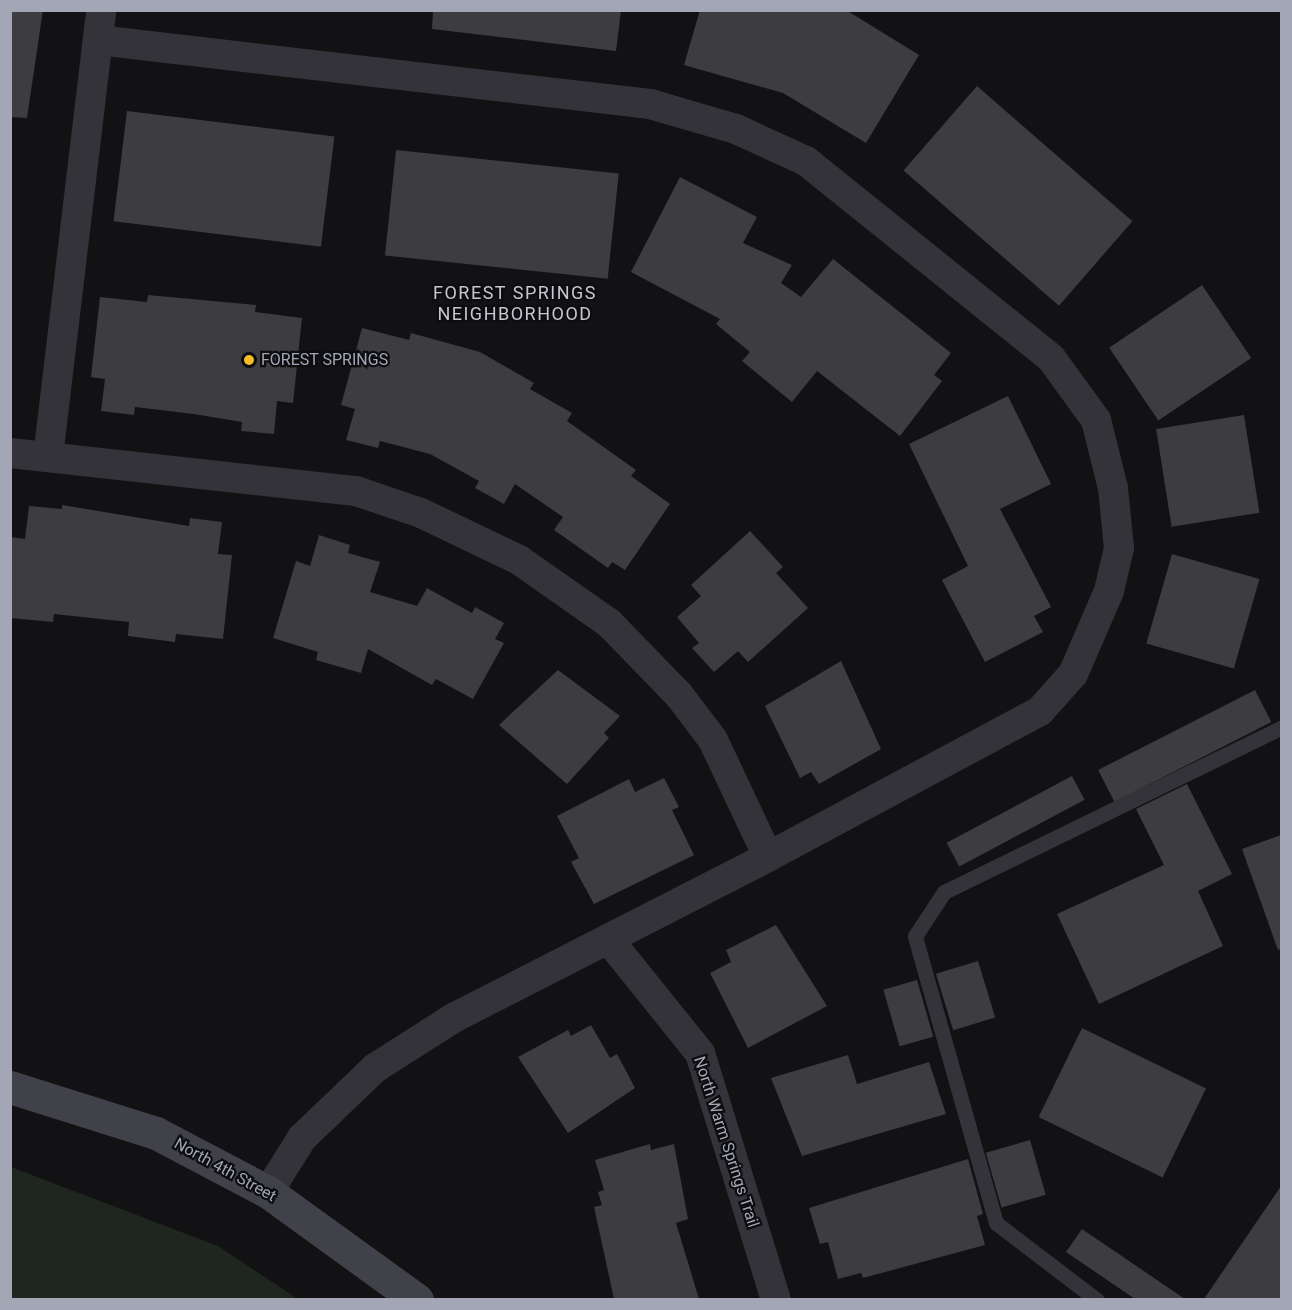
<!DOCTYPE html>
<html>
<head>
<meta charset="utf-8">
<style>
  body { margin:0 }
  #map { position:relative; width:1292px; height:1310px; overflow:hidden; background:#121214; font-family:Roboto,sans-serif }
  div>[style] { position:absolute }
  .green>* { inset:0; background:#1e261f }
  .building>* { inset:0; background:#3c3c41; transform-origin:0 0 }
  .lane>* { height:15px; margin:-7.5px; padding:0 7.5px; transform-origin:7.5px; border-radius:7.5px; background:#333339 }
  .street>* { height:30px; margin:-15px; padding:0 15px; transform-origin:15px; border-radius:15px; background:#333339 }
  .secondary>* { height:33px; margin:-16.5px; padding:0 16.5px; transform-origin:16.5px; border-radius:16.5px; background:#414249 }
  .dots>* { width:16px; height:16px; translate:-50% -50%; box-sizing:border-box; border:3px solid #0d0d0f; border-radius:50% }
  span { translate:-50% -50%; white-space:nowrap; text-align:center; line-height:1.15; -webkit-text-stroke:4.5px #0d0d0f; paint-order:stroke }
  .poi-label { font-size:16px; color:#a3a7b5 }
  .left { translate:0 -50%; text-align:left }
  .street-label { font-size:16px; color:#a3a7b5 }
  .neighbourhood-label { font-size:18px; color:#c4c7d1; letter-spacing:1.5px }
  .frame { position:absolute; inset:0; border:12px solid #a3a7b5; pointer-events:none }
</style>
</head>
<body>
<div id="map">
  <div class="green">
    <div style="clip-path:polygon(11px 1167px,218px 1246px,298px 1299px,11px 1299px)"></div>
  </div>
  <div class="building">
    <div style="clip-path:polygon(10px 10px,43px 10px,27px 118px,10px 117px)"></div>
    <div style="clip-path:polygon(433px 10px,621px 10px,616px 51px,432px 29px)"></div>
    <div style="clip-path:polygon(700px 10px,846px 10px,919px 55px,866px 143px,783px 93px,684px 65px)"></div>
    <div style="left:977px;top:86px;width:206px;height:112px;rotate:41deg"></div>
    <div style="left:127px;top:111px;width:209px;height:111px;rotate:7deg"></div>
    <div style="left:396px;top:150px;width:224px;height:106px;rotate:6deg"></div>
    <div style="clip-path:polygon(680px 177px,757px 217px,743px 243px,792px 265px,781px 283px,801px 297px,833px 259px,951px 353px,934px 375px,942px 381px,900px 436px,817px 371px,792px 402px,742px 361px,750px 352px,716px 324px,720px 319px,631px 272px)"></div>
    <div style="left:1202px;top:285px;width:88px;height:112px;rotate:56deg"></div>
    <div style="clip-path:polygon(148px 295px,256px 305px,255px 312px,302px 318px,293px 403px,277px 401px,274px 434px,241px 431px,242px 422px,194px 414px,135px 407px,134px 415px,101px 411px,105px 379px,91px 377px,100px 297px,147px 302px)"></div>
    <div style="clip-path:polygon(362px 328px,409px 340px,411px 333px,480px 352px,534px 383px,530px 389px,572px 413px,567px 421px,636px 470px,631px 476px,670px 504px,625px 570px,612px 562px,608px 568px,554px 530px,563px 517px,515px 484px,504px 504px,475px 488px,479px 481px,430px 454px,380px 441px,378px 448px,346px 440px,355px 409px,341px 405px)"></div>
    <div style="clip-path:polygon(1008px 396px,1051px 484px,1000px 509px,1051px 607px,1034px 616px,1043px 632px,985px 662px,942px 580px,968px 566px,909px 444px)"></div>
    <div style="left:1244px;top:415px;width:99px;height:89px;rotate:81deg"></div>
    <div style="clip-path:polygon(62px 505px,189px 526px,190px 518px,222px 522px,218px 554px,232px 555px,223px 639px,176px 634px,175px 642px,128px 636px,129px 622px,54px 614px,53px 622px,10px 618px,10px 537px,25px 539px,29px 506px,62px 509px)"></div>
    <div style="clip-path:polygon(750px 531px,783px 567px,776px 573px,808px 608px,748px 662px,738px 651px,714px 672px,692px 648px,699px 643px,677px 617px,701px 596px,691px 585px)"></div>
    <div style="clip-path:polygon(319px 535px,350px 545px,348px 553px,380px 562px,370px 592px,417px 606px,427px 588px,472px 613px,475px 607px,504px 623px,495px 639px,504px 643px,473px 699px,436px 679px,432px 685px,368px 649px,361px 673px,316px 660px,318px 652px,273px 638px,296px 561px,310px 566px)"></div>
    <div style="left:1172px;top:554px;width:91px;height:93px;rotate:16deg"></div>
    <div style="clip-path:polygon(841px 661px,881px 749px,819px 784px,811px 772px,800px 778px,765px 706px)"></div>
    <div style="clip-path:polygon(558px 670px,620px 716px,604px 733px,609px 738px,567px 784px,499px 725px)"></div>
    <div style="left:1255px;top:690px;width:36px;height:176px;rotate:63deg"></div>
    <div style="left:1072px;top:776px;width:27px;height:142px;rotate:62deg"></div>
    <div style="clip-path:polygon(664px 778px,679px 807px,672px 810px,694px 855px,594px 904px,571px 862px,579px 858px,557px 816px,629px 779px,635px 792px)"></div>
    <div style="clip-path:polygon(1187px 784px,1232px 874px,1198px 891px,1223px 946px,1099px 1004px,1057px 914px,1164px 865px,1136px 809px)"></div>
    <div style="clip-path:polygon(1281px 835px,1281px 949px,1278px 950px,1242px 849px)"></div>
    <div style="clip-path:polygon(776px 925px,827px 1006px,748px 1048px,710px 973px,731px 962px,726px 950px)"></div>
    <div style="left:978px;top:961px;width:59px;height:44px;rotate:73deg"></div>
    <div style="left:917px;top:980px;width:59px;height:35px;rotate:74deg"></div>
    <div style="clip-path:polygon(591px 1025px,610px 1058px,617px 1054px,635px 1088px,568px 1133px,518px 1057px,568px 1030px,571px 1036px)"></div>
    <div style="left:1082px;top:1028px;width:138px;height:99px;rotate:26deg"></div>
    <div style="clip-path:polygon(848px 1055px,857px 1084px,929px 1062px,946px 1114px,802px 1156px,771px 1078px)"></div>
    <div style="left:1030px;top:1140px;width:57px;height:46px;rotate:74deg"></div>
    <div style="clip-path:polygon(650px 1144px,651px 1150px,674px 1144px,688px 1219px,676px 1223px,699px 1299px,614px 1299px,594px 1207px,602px 1205px,598px 1192px,604px 1190px,595px 1160px)"></div>
    <div style="clip-path:polygon(968px 1159px,983px 1214px,977px 1216px,985px 1245px,863px 1278px,861px 1273px,838px 1279px,828px 1242px,820px 1244px,809px 1208px)"></div>
    <div style="clip-path:polygon(1281px 1186px,1281px 1299px,1204px 1299px)"></div>
    <div style="clip-path:polygon(1082px 1229px,1185px 1299px,1135px 1299px,1066px 1252px)"></div>
  </div>
  <div class="lane">
    <div style="left:1097px;top:1300px;width:127px;rotate:-142.7deg"></div>
    <div style="left:996px;top:1223px;width:298px;rotate:-105.8deg"></div>
    <div style="left:915px;top:936px;width:53px;rotate:-56.6deg"></div>
    <div style="left:944px;top:892px;width:376px;rotate:-26deg"></div>
  </div>
  <div class="street">
    <div style="left:98px;top:40px;width:556px;rotate:6.61deg"></div>
    <div style="left:650px;top:104px;width:90px;rotate:16.2deg"></div>
    <div style="left:736px;top:129px;width:77px;rotate:24.6deg"></div>
    <div style="left:806px;top:161px;width:314px;rotate:38.8deg"></div>
    <div style="left:1051px;top:358px;width:77px;rotate:54deg"></div>
    <div style="left:1096px;top:420px;width:70px;rotate:76deg"></div>
    <div style="left:1113px;top:488px;width:60px;rotate:84.3deg"></div>
    <div style="left:1119px;top:548px;width:44px;rotate:103.1deg"></div>
    <div style="left:1109px;top:591px;width:90px;rotate:113.4deg"></div>
    <div style="left:1073px;top:674px;width:50px;rotate:131.7deg"></div>
    <div style="left:1040px;top:711px;width:309px;rotate:151.8deg"></div>
    <div style="left:10px;top:453px;width:348px;rotate:6.3deg"></div>
    <div style="left:356px;top:491px;width:69px;rotate:18.7deg"></div>
    <div style="left:421px;top:513px;width:109px;rotate:25.6deg"></div>
    <div style="left:519px;top:560px;width:110px;rotate:35deg"></div>
    <div style="left:609px;top:623px;width:100px;rotate:45.8deg"></div>
    <div style="left:679px;top:695px;width:56px;rotate:52.9deg"></div>
    <div style="left:713px;top:740px;width:129px;rotate:64.8deg"></div>
    <div style="left:768px;top:857px;width:352px;rotate:152.9deg"></div>
    <div style="left:455px;top:1017px;width:95px;rotate:147.5deg"></div>
    <div style="left:375px;top:1068px;width:101px;rotate:136.2deg"></div>
    <div style="left:302px;top:1138px;width:64px;rotate:122.2deg"></div>
    <div style="left:48px;top:457px;width:450px;rotate:-83.2deg"></div>
    <div style="left:609px;top:940px;width:145px;rotate:51.2deg"></div>
    <div style="left:700px;top:1053px;width:258px;rotate:72.9deg"></div>
  </div>
  <div class="secondary">
    <div style="left:10px;top:1087px;width:153px;rotate:17.5deg"></div>
    <div style="left:156px;top:1133px;width:127px;rotate:27.8deg"></div>
    <div style="left:268px;top:1192px;width:184px;rotate:35.9deg"></div>
  </div>
  <div class="dots">
    <div style="left:249px;top:360px;background:#f6bd27"></div>
  </div>
  <div class="poi-label">
    <span class="left" style="left:261px;top:360px">FOREST SPRINGS</span>
  </div>
  <div class="street-label">
    <span style="left:726px;top:1142px;rotate:72deg">North Warm Springs Trail</span>
    <span style="left:225px;top:1170px;rotate:29deg">North 4th Street</span>
  </div>
  <div class="neighbourhood-label">
    <span style="left:515px;top:304px">FOREST SPRINGS<br>NEIGHBORHOOD</span>
  </div>
  <div class="frame"></div>
</div>
</body>
</html>
